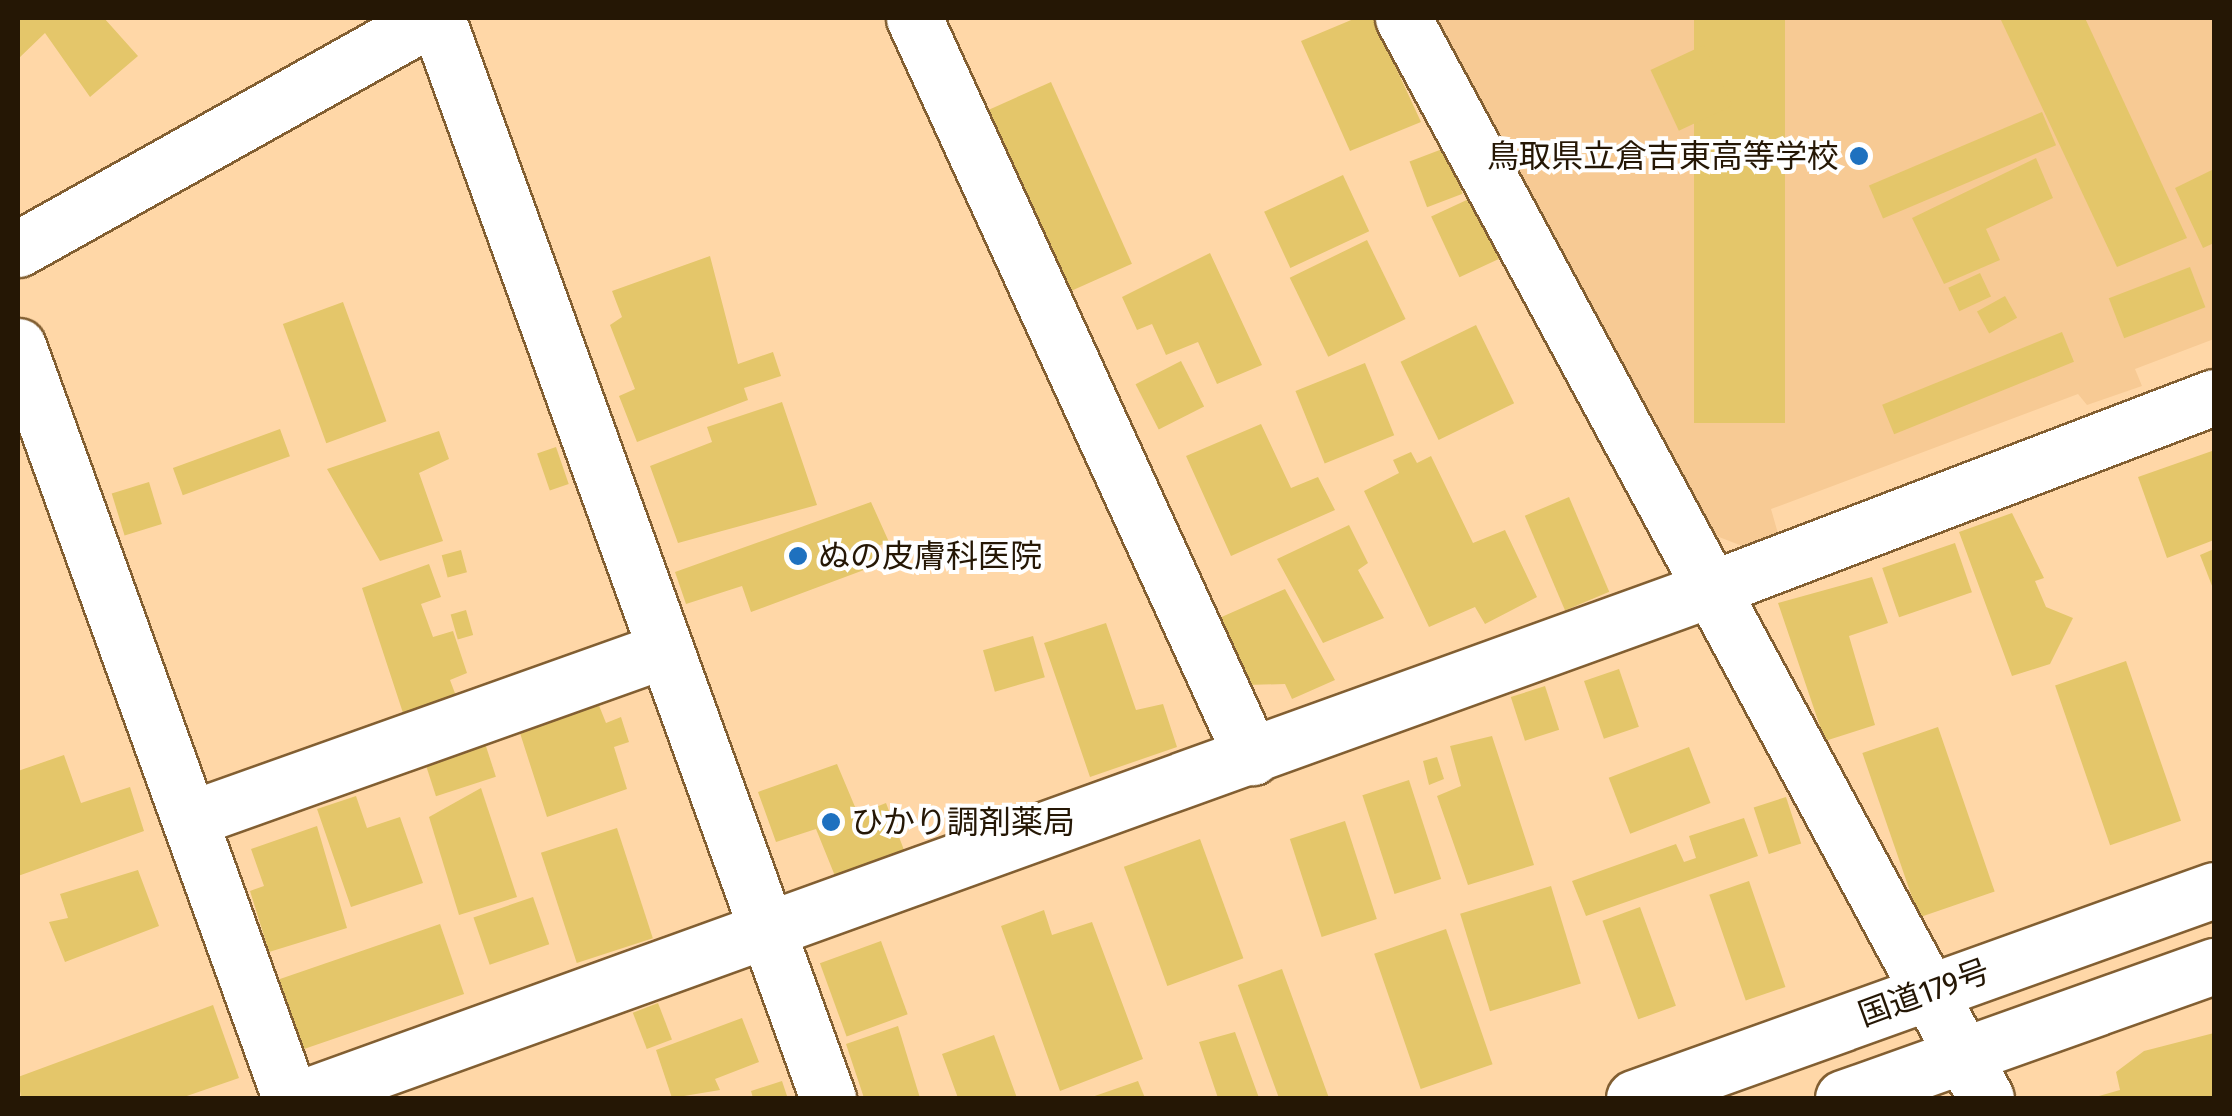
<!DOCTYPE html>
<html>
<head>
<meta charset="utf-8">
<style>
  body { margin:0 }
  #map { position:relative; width:2232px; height:1116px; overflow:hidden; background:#ffd7a7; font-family:"Fira Sans Condensed","Noto Sans JP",sans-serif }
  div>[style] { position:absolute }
  .built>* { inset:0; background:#f7ca94 }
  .building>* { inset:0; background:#e4c66a; transform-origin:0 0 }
  .roads { filter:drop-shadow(2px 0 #825f32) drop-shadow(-2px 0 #825f32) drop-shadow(0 2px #825f32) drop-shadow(0 -2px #825f32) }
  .minor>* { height:55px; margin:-27.5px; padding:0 27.5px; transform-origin:27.5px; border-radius:27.5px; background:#fff }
  .highway>* { height:55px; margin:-27.5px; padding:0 27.5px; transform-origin:27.5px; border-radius:27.5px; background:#fff }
  .dots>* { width:28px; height:28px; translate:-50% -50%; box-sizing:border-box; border:5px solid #fff; border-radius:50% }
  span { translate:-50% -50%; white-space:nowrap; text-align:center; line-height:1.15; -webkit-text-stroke:8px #fff; paint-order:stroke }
  .poi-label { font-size:32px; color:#251705 }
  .right { translate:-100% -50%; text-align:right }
  .left { translate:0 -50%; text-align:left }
  .street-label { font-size:32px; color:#251705 }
  .frame { position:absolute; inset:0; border:20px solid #251705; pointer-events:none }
</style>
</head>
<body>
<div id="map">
  <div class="built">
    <div style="clip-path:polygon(1429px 18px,2214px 18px,2214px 339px,2135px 369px,2142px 386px,2087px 405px,2078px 394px,1771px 509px,1779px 537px,1750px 549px,1706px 532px)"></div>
  </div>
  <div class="building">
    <div style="clip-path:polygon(18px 18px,104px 18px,138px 56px,90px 97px,45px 33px,18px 59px)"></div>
    <div style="clip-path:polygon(1356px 18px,1373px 18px,1421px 122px,1350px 151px,1301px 41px)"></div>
    <div style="left:1694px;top:18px;width:91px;height:405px"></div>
    <div style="clip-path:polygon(2000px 18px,2085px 18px,2187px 238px,2117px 267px)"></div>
    <div style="left:1704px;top:45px;width:67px;height:59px;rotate:65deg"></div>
    <div style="left:1051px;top:82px;width:199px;height:71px;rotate:66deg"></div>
    <div style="left:2042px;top:112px;width:36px;height:188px;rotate:67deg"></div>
    <div style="left:1445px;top:148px;width:49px;height:38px;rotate:69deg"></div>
    <div style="clip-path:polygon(2036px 158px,2053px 198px,1986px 229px,2000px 260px,1944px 284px,1912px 218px)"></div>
    <div style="clip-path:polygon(2214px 169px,2214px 243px,2203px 248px,2175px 188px)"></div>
    <div style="left:1343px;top:175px;width:62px;height:87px;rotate:65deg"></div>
    <div style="left:1471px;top:198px;width:67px;height:44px;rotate:65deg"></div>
    <div style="left:1367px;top:240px;width:88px;height:86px;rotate:64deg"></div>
    <div style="clip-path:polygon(1210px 253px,1262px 365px,1217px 384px,1198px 342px,1166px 355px,1152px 324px,1137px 330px,1122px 297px)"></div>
    <div style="clip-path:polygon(710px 256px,738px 364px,773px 352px,781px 376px,744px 388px,748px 400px,637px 442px,619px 396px,635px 389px,610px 325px,622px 317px,612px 291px)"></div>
    <div style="left:2190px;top:267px;width:43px;height:87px;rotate:69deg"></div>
    <div style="left:1980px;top:273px;width:26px;height:35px;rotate:65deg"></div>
    <div style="left:2005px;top:296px;width:25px;height:32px;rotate:61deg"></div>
    <div style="left:343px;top:302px;width:127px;height:64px;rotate:70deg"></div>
    <div style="left:1476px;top:325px;width:87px;height:84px;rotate:64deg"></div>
    <div style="left:2062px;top:332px;width:32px;height:194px;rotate:68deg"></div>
    <div style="left:1181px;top:361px;width:51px;height:51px;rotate:63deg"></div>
    <div style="left:1365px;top:363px;width:78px;height:75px;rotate:68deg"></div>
    <div style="clip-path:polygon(782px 402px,817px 505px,678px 543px,650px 466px,712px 442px,707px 427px)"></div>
    <div style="clip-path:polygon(1261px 424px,1291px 488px,1318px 477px,1335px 510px,1231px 556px,1186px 456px)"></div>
    <div style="left:280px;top:429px;width:29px;height:114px;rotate:70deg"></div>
    <div style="clip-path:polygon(439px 431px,449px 459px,419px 473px,443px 541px,380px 561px,327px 469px)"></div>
    <div style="left:556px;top:447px;width:39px;height:20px;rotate:71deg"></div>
    <div style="clip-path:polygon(2212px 451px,2214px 540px,2167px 558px,2138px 477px)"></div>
    <div style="clip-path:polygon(1411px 452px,1417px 463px,1431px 456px,1473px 543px,1505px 530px,1537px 597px,1485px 624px,1475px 607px,1429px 627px,1364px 491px,1399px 473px,1393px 460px)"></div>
    <div style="left:149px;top:482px;width:44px;height:39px;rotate:73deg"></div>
    <div style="left:1569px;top:497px;width:103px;height:48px;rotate:67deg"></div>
    <div style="clip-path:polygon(871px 502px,889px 542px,872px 548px,880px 564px,751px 612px,742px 586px,686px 604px,675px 572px)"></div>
    <div style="clip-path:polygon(2012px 513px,2044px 578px,2035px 581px,2046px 607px,2073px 618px,2050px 664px,2012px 676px,1959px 532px)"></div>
    <div style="clip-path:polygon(1349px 525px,1368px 563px,1358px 570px,1384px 618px,1323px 643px,1277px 559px)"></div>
    <div style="left:1955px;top:543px;width:52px;height:77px;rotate:71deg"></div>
    <div style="clip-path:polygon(2214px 549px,2214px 591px,2200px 555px)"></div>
    <div style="left:461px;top:550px;width:23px;height:20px;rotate:75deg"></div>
    <div style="clip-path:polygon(429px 564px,441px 597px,421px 604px,433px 637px,453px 631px,467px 673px,450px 680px,456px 696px,403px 713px,362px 588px)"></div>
    <div style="clip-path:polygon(1872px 577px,1888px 623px,1849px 636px,1875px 725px,1825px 741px,1778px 603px)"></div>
    <div style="clip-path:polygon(1285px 589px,1335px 680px,1292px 699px,1285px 684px,1246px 685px,1217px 619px)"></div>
    <div style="left:466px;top:610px;width:26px;height:16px;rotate:74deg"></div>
    <div style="clip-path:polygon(1106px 623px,1136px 710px,1163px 704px,1177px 747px,1090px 777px,1044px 643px)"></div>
    <div style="left:1033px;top:636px;width:43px;height:52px;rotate:74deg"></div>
    <div style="left:2126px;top:661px;width:169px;height:75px;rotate:71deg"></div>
    <div style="left:1619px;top:669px;width:61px;height:37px;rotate:71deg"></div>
    <div style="left:1545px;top:686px;width:46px;height:36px;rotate:72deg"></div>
    <div style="clip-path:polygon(598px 703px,606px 723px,621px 717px,629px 742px,614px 747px,627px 789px,547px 817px,519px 730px)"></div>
    <div style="left:1938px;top:727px;width:174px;height:80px;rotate:71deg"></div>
    <div style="left:482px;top:734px;width:45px;height:63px;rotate:72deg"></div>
    <div style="clip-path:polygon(1492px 736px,1534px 865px,1468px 885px,1437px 796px,1461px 786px,1450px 746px)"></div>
    <div style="left:1689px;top:747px;width:60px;height:86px;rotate:69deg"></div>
    <div style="clip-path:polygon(64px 755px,81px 803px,130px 787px,144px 831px,18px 876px,18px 771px)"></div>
    <div style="clip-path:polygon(1437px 757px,1444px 779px,1429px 785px,1423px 761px)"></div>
    <div style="clip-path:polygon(837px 764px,858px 814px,886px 803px,904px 850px,835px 876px,816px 829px,776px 842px,758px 792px)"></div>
    <div style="left:1409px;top:780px;width:104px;height:49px;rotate:72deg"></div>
    <div style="clip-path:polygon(481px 788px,517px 897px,459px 915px,429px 817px)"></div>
    <div style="clip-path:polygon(356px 796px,367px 828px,400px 817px,423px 883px,351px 907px,317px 809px)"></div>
    <div style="left:1786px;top:797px;width:49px;height:34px;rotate:72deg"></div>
    <div style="clip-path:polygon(1744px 818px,1758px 856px,1586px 916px,1572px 881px,1676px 844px,1684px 862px,1696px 858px,1689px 836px)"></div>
    <div style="left:1345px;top:821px;width:103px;height:58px;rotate:72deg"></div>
    <div style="clip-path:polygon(317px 826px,347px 928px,269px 952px,250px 891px,264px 886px,251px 849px)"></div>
    <div style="left:617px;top:828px;width:116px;height:80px;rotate:72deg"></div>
    <div style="left:1200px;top:839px;width:127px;height:81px;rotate:70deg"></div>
    <div style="clip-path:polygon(138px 870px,159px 926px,65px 962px,49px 922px,68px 918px,60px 894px)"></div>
    <div style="left:1749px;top:881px;width:112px;height:42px;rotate:71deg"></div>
    <div style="left:1551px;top:886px;width:102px;height:95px;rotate:73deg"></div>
    <div style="left:533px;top:897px;width:50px;height:63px;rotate:71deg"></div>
    <div style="left:1640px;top:907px;width:105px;height:40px;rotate:70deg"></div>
    <div style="clip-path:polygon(1044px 910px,1052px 935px,1092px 922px,1143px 1059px,1060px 1091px,1001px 926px)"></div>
    <div style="left:440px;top:924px;width:74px;height:170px;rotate:71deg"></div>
    <div style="left:1446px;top:929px;width:143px;height:76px;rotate:71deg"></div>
    <div style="left:881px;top:941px;width:78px;height:65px;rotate:70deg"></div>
    <div style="left:1282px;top:969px;width:137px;height:47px;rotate:70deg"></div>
    <div style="left:658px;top:1003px;width:39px;height:27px;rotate:69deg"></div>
    <div style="clip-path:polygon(213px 1005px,239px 1078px,181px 1098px,21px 1098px,18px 1077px)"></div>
    <div style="clip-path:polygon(742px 1018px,759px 1062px,715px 1079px,720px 1090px,672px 1098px,656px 1050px)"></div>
    <div style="clip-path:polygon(898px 1026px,920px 1098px,864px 1098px,846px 1044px)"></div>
    <div style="clip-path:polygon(1235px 1032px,1259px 1098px,1218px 1098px,1199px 1042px)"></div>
    <div style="clip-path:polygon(2214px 1033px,2214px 1098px,2092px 1098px,2120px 1090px,2116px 1072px,2144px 1051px)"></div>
    <div style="clip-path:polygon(994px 1035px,1017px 1098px,958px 1098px,942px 1054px)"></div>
    <div style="clip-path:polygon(782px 1081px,787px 1096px,753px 1098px,751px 1091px)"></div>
    <div style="clip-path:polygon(1138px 1081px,1145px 1098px,1089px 1098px)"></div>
  </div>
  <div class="roads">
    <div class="minor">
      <div style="left:437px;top:18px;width:1149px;rotate:70.1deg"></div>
      <div style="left:914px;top:18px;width:813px;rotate:65.42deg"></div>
      <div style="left:1403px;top:18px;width:1227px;rotate:61.64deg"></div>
      <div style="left:18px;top:249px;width:474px;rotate:-29.2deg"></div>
      <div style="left:18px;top:346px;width:800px;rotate:70.11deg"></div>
      <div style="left:190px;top:819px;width:501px;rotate:-19.59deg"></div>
      <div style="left:301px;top:1098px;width:1499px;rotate:-19.85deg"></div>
      <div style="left:1711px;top:589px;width:538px;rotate:-20.89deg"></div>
    </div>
    <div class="highway">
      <div style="left:1634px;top:1098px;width:616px;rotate:-19.73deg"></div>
      <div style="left:1843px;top:1098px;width:394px;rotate:-19.6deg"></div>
    </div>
  </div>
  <div class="dots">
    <div style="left:1859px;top:156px;background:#1e71bf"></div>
    <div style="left:798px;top:556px;background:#1e71bf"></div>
    <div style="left:831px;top:822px;background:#1e71bf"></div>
  </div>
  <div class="poi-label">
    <span class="right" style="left:1839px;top:156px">鳥取県立倉吉東高等学校</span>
    <span class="left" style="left:818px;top:556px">ぬの皮膚科医院</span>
    <span class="left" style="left:851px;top:822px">ひかり調剤薬局</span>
  </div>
  <div class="street-label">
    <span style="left:1924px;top:993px;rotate:-20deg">国道179号</span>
  </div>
  <div class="frame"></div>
</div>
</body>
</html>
